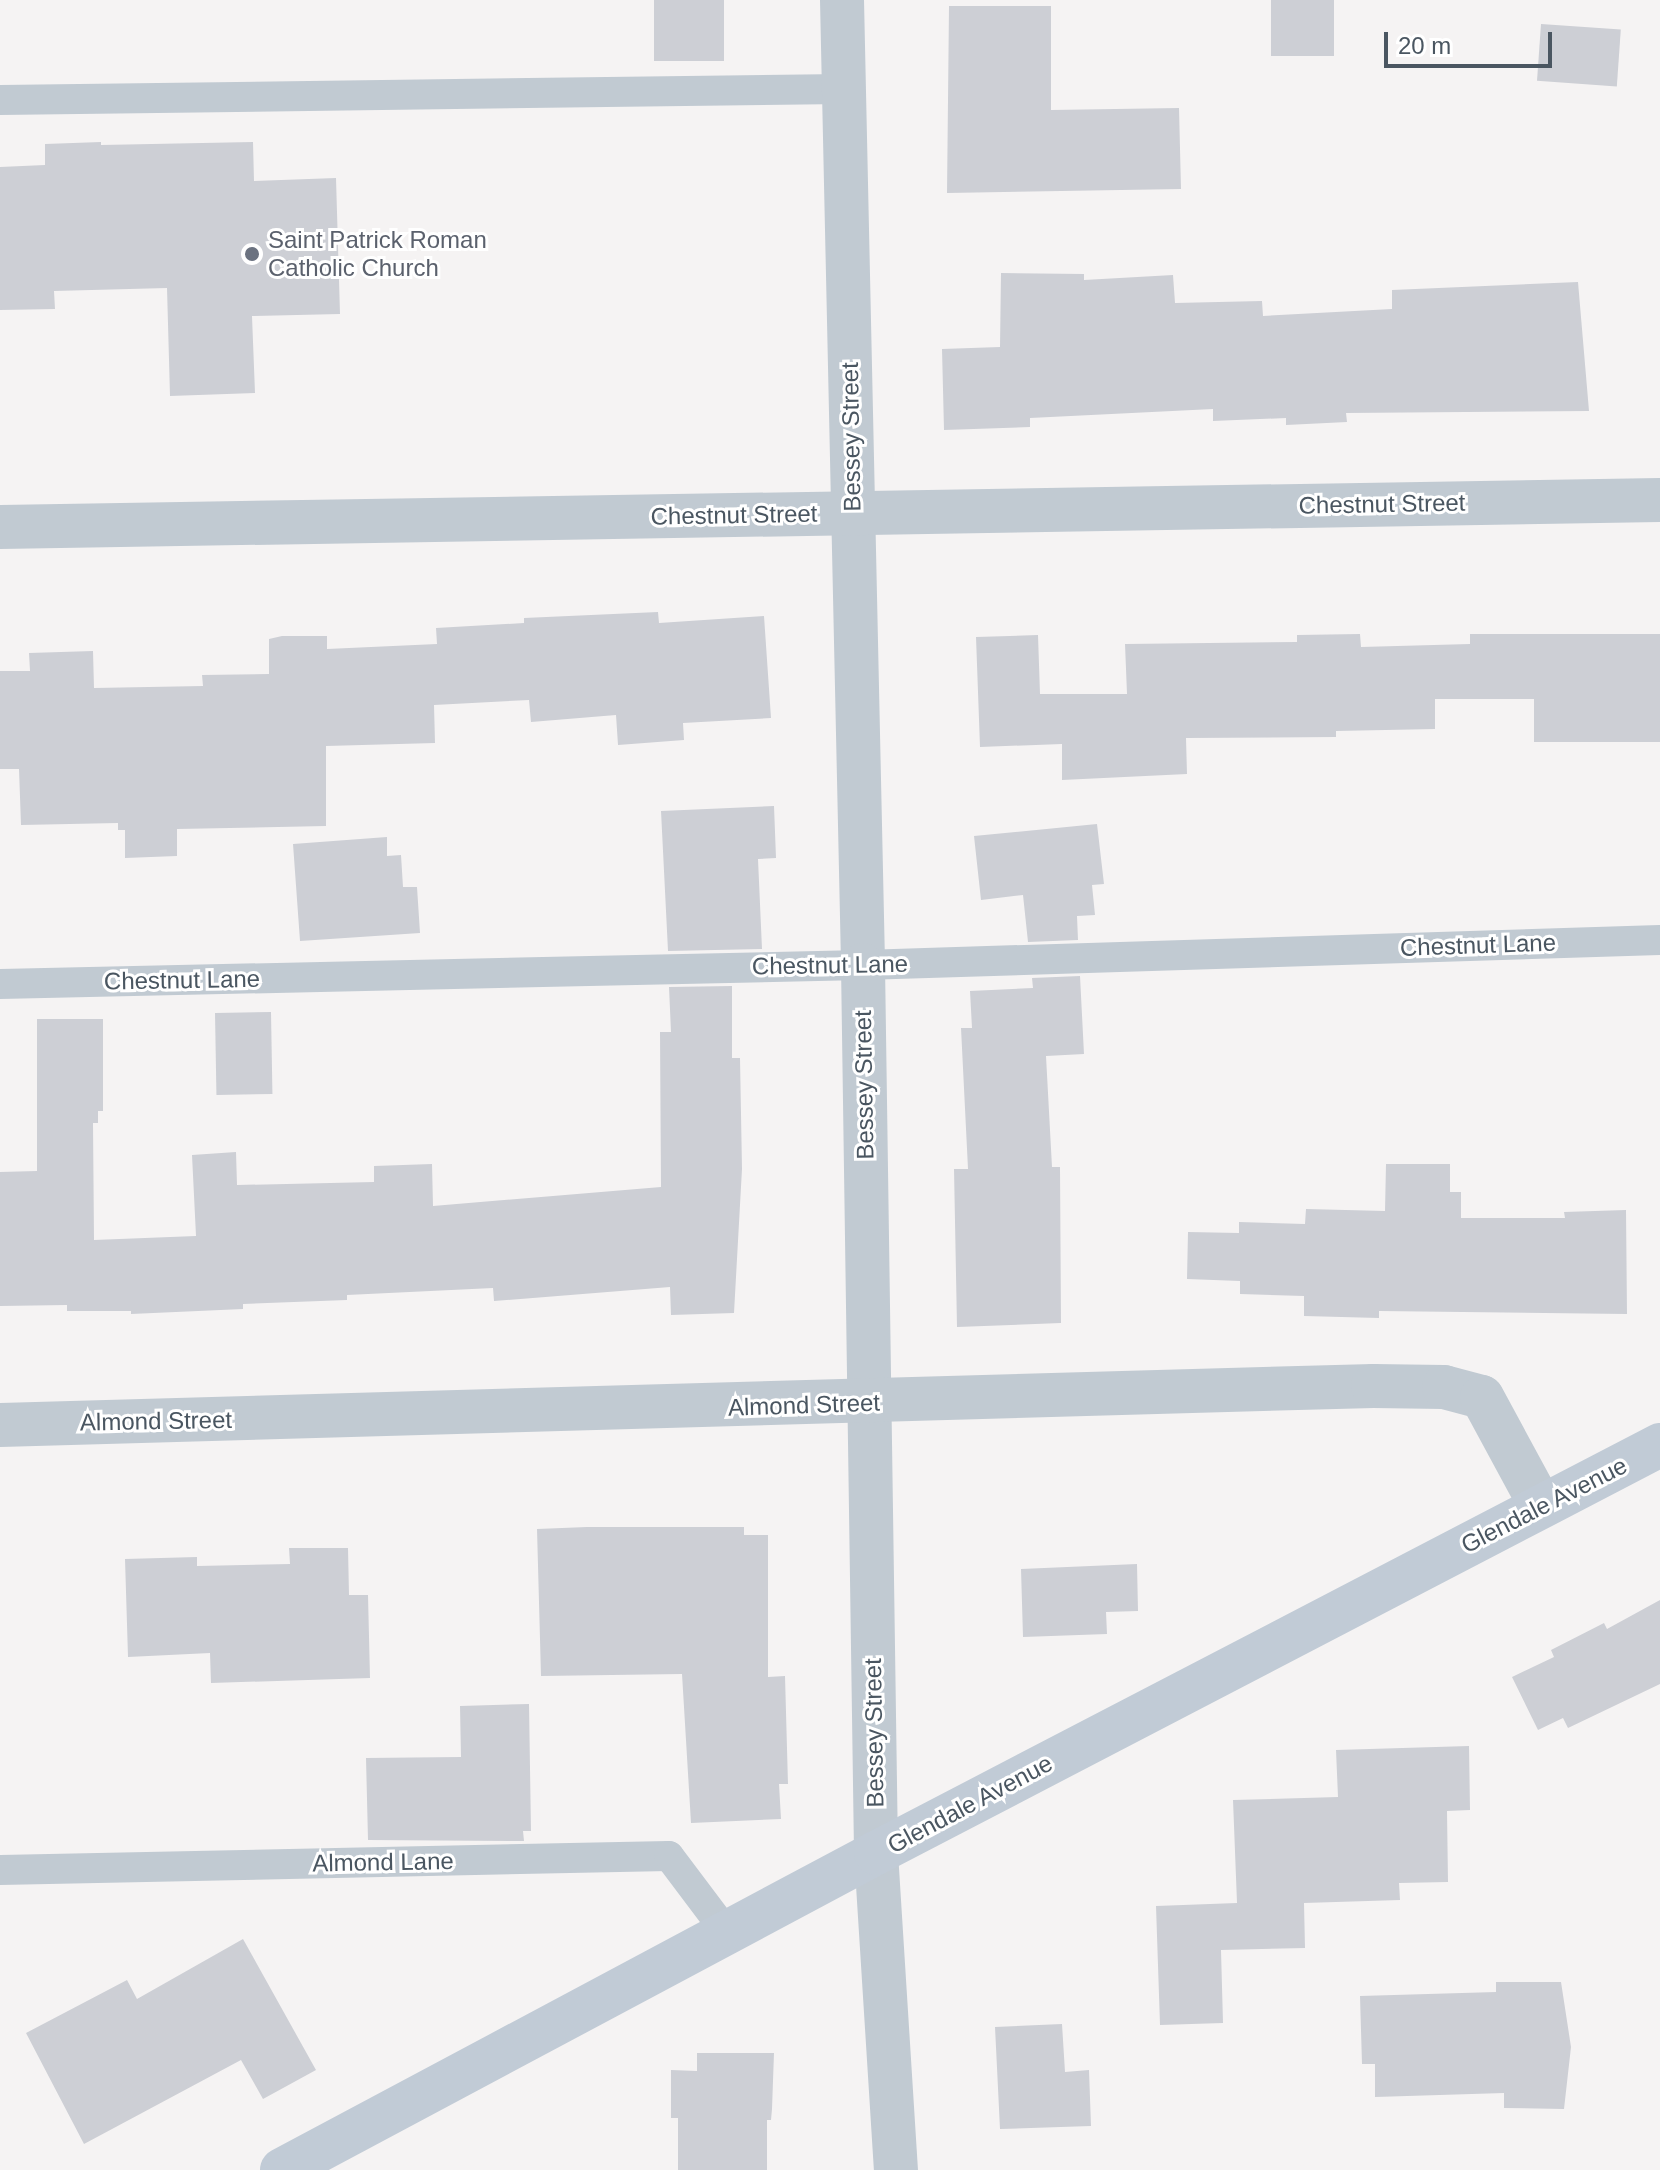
<!DOCTYPE html>
<html>
<head>
<meta charset="utf-8">
<style>
  body { margin:0 }
  #map { position:relative; width:1660px; height:2170px; overflow:hidden; background:#f5f3f3; font-family:Helvetica,sans-serif }
  div>[style] { position:absolute }
  .building>* { inset:0; background:#cdcfd5; transform-origin:0 0 }
  .lane>* { height:30px; margin:-15px; padding:0 15px; transform-origin:15px; border-radius:15px; background:#c1cad2 }
  .street>* { height:44px; margin:-22px; padding:0 22px; transform-origin:22px; border-radius:22px; background:#c1cad2 }
  .secondary>* { height:44px; margin:-22px; padding:0 22px; transform-origin:22px; border-radius:22px; background:#c1cbd6 }
  .dots>* { width:22px; height:22px; translate:-50% -50%; box-sizing:border-box; border:4px solid #fff; border-radius:50% }
  span { translate:-50% -50%; white-space:nowrap; text-align:center; line-height:1.15; -webkit-text-stroke:6px #fff; paint-order:stroke }
  .worship-label { font-size:24px; color:#5b616d }
  .left { translate:0 -50%; text-align:left }
  .street-label { font-size:24px; color:#4a5661 }
  .scale { position:absolute; left:1384px; top:32px; width:168px; height:36px; box-sizing:border-box; border:4px solid #4a5661; border-top:0; padding-left:10px; font-size:24px; line-height:28px; white-space:nowrap; color:#4a5661; -webkit-text-stroke:6px #fff; paint-order:stroke }
</style>
</head>
<body>
<div id="map">
  <div class="building">
    <div style="left:654px;top:0;width:70px;height:61px"></div>
    <div style="left:1271px;top:0;width:63px;height:56px"></div>
    <div style="clip-path:polygon(949px 6px,1051px 6px,1051px 110px,1179px 108px,1181px 189px,947px 193px)"></div>
    <div style="left:1541px;top:24px;width:80px;height:57px;rotate:4deg"></div>
    <div style="clip-path:polygon(101px 142px,101px 145px,253px 142px,254px 181px,336px 178px,340px 314px,252px 316px,255px 393px,170px 396px,167px 288px,54px 291px,55px 309px,0 310px,0 167px,45px 165px,45px 144px)"></div>
    <div style="clip-path:polygon(1001px 273px,1084px 274px,1084px 280px,1173px 275px,1175px 303px,1262px 301px,1263px 316px,1392px 309px,1392px 290px,1578px 282px,1589px 411px,1346px 413px,1347px 422px,1286px 425px,1286px 418px,1213px 421px,1213px 409px,1030px 418px,1030px 427px,944px 430px,942px 349px,1000px 347px)"></div>
    <div style="clip-path:polygon(658px 612px,659px 623px,764px 616px,771px 718px,683px 723px,684px 740px,618px 745px,616px 715px,531px 722px,529px 700px,434px 705px,435px 743px,326px 746px,326px 826px,177px 829px,177px 856px,125px 858px,125px 830px,118px 830px,118px 823px,21px 825px,19px 769px,0 769px,0 671px,30px 671px,29px 653px,93px 651px,94px 688px,203px 686px,202px 675px,269px 674px,269px 639px,282px 636px,327px 636px,327px 649px,437px 644px,436px 628px,524px 623px,524px 618px)"></div>
    <div style="clip-path:polygon(1360px 634px,1361px 647px,1470px 644px,1470px 634px,1660px 634px,1660px 742px,1534px 742px,1534px 699px,1435px 699px,1435px 729px,1336px 731px,1336px 737px,1186px 738px,1187px 774px,1062px 780px,1062px 744px,980px 747px,976px 637px,1038px 635px,1040px 694px,1127px 694px,1125px 644px,1297px 642px,1297px 635px)"></div>
    <div style="clip-path:polygon(774px 806px,776px 858px,758px 859px,762px 949px,668px 951px,661px 811px)"></div>
    <div style="clip-path:polygon(1097px 824px,1104px 884px,1092px 885px,1095px 915px,1077px 916px,1078px 940px,1028px 942px,1023px 895px,981px 900px,974px 836px)"></div>
    <div style="clip-path:polygon(387px 837px,387px 856px,401px 855px,403px 887px,417px 887px,420px 933px,300px 941px,293px 844px)"></div>
    <div style="clip-path:polygon(1080px 976px,1084px 1054px,1046px 1056px,1052px 1167px,1060px 1167px,1061px 1323px,957px 1327px,954px 1169px,968px 1169px,961px 1028px,972px 1028px,970px 991px,1033px 988px,1032px 978px)"></div>
    <div style="clip-path:polygon(732px 986px,732px 1058px,740px 1058px,742px 1169px,734px 1313px,671px 1315px,670px 1287px,494px 1301px,493px 1288px,347px 1295px,347px 1300px,243px 1304px,243px 1309px,131px 1314px,131px 1311px,67px 1311px,67px 1305px,0 1306px,0 1172px,37px 1171px,37px 1019px,103px 1019px,103px 1111px,98px 1111px,98px 1123px,93px 1123px,94px 1240px,196px 1236px,192px 1155px,236px 1152px,237px 1185px,374px 1182px,374px 1166px,432px 1164px,433px 1206px,661px 1187px,660px 1032px,671px 1032px,669px 987px)"></div>
    <div style="left:271px;top:1012px;width:82px;height:56px;rotate:89deg"></div>
    <div style="clip-path:polygon(1386px 1164px,1450px 1164px,1450px 1192px,1461px 1192px,1461px 1218px,1565px 1218px,1564px 1212px,1626px 1210px,1627px 1314px,1379px 1311px,1379px 1318px,1304px 1316px,1304px 1296px,1240px 1294px,1240px 1281px,1187px 1279px,1188px 1232px,1239px 1233px,1239px 1222px,1305px 1224px,1306px 1209px,1385px 1211px)"></div>
    <div style="clip-path:polygon(587px 1527px,744px 1527px,744px 1535px,768px 1535px,768px 1677px,785px 1676px,788px 1784px,779px 1784px,781px 1819px,691px 1823px,682px 1674px,541px 1676px,537px 1529px)"></div>
    <div style="clip-path:polygon(289px 1548px,348px 1548px,349px 1595px,368px 1595px,370px 1678px,211px 1683px,210px 1653px,128px 1657px,125px 1559px,197px 1557px,197px 1566px,290px 1564px)"></div>
    <div style="clip-path:polygon(1137px 1564px,1138px 1611px,1106px 1612px,1107px 1634px,1023px 1637px,1021px 1569px)"></div>
    <div style="clip-path:polygon(1660px 1600px,1660px 1684px,1568px 1728px,1563px 1718px,1538px 1730px,1512px 1677px,1554px 1657px,1551px 1650px,1604px 1623px,1607px 1629px)"></div>
    <div style="clip-path:polygon(529px 1704px,531px 1831px,523px 1831px,524px 1841px,368px 1840px,366px 1758px,461px 1757px,460px 1706px)"></div>
    <div style="clip-path:polygon(1469px 1746px,1470px 1810px,1447px 1811px,1448px 1882px,1399px 1883px,1400px 1900px,1304px 1903px,1305px 1948px,1221px 1950px,1223px 2023px,1160px 2025px,1156px 1906px,1237px 1903px,1233px 1800px,1338px 1797px,1336px 1750px)"></div>
    <div style="clip-path:polygon(243px 1939px,316px 2070px,263px 2099px,241px 2060px,84px 2144px,26px 2033px,127px 1980px,137px 1999px)"></div>
    <div style="clip-path:polygon(1496px 1982px,1561px 1982px,1571px 2047px,1564px 2109px,1504px 2108px,1504px 2093px,1375px 2097px,1375px 2064px,1362px 2064px,1360px 1996px,1496px 1992px)"></div>
    <div style="clip-path:polygon(1062px 2024px,1065px 2072px,1089px 2070px,1091px 2126px,1000px 2129px,995px 2027px)"></div>
    <div style="clip-path:polygon(697px 2053px,774px 2053px,772px 2109px,771px 2120px,767px 2120px,767px 2170px,678px 2170px,678px 2118px,671px 2118px,671px 2070px,697px 2071px)"></div>
  </div>
  <div class="lane">
    <div style="left:0;top:100px;width:844px;rotate:-0.75deg"></div>
    <div style="left:0;top:984px;width:863px;rotate:-1.26deg"></div>
    <div style="left:863px;top:965px;width:797px;rotate:-1.8deg"></div>
    <div style="left:0;top:1870px;width:669px;rotate:-1.2deg"></div>
    <div style="left:669px;top:1856px;width:96px;rotate:53deg"></div>
  </div>
  <div class="street">
    <div style="left:842px;top:0;width:965px;rotate:88.75deg"></div>
    <div style="left:863px;top:965px;width:888px;rotate:89.16deg"></div>
    <div style="left:876px;top:1853px;width:318px;rotate:86.4deg"></div>
    <div style="left:0;top:527px;width:1660px;rotate:-0.93deg"></div>
    <div style="left:0;top:1425px;width:1374px;rotate:-1.63deg"></div>
    <div style="left:1373px;top:1386px;width:71px;rotate:0.8deg"></div>
    <div style="left:1444px;top:1387px;width:39px;rotate:15deg"></div>
    <div style="left:1482px;top:1397px;width:124px;rotate:61.6deg"></div>
  </div>
  <div class="secondary">
    <div style="left:282px;top:2170px;width:673px;rotate:-28.09deg"></div>
    <div style="left:876px;top:1853px;width:884px;rotate:-27.49deg"></div>
  </div>
  <div class="dots">
    <div style="left:252px;top:254px;background:#6b7280"></div>
  </div>
  <div class="worship-label">
    <span class="left" style="left:268px;top:254px">Saint Patrick Roman<br>Catholic Church</span>
  </div>
  <div class="street-label">
    <span style="left:851px;top:437px;rotate:-91deg">Bessey Street</span>
    <span style="left:1382px;top:504px;rotate:-1deg">Chestnut Street</span>
    <span style="left:734px;top:515px;rotate:-1deg">Chestnut Street</span>
    <span style="left:1478px;top:945px;rotate:-2deg">Chestnut Lane</span>
    <span style="left:830px;top:965px;rotate:-1deg">Chestnut Lane</span>
    <span style="left:182px;top:980px;rotate:-1deg">Chestnut Lane</span>
    <span style="left:864px;top:1085px;rotate:-91deg">Bessey Street</span>
    <span style="left:804px;top:1405px;rotate:-2deg">Almond Street</span>
    <span style="left:156px;top:1421px;rotate:-1deg">Almond Street</span>
    <span style="left:1544px;top:1505px;rotate:-27deg">Glendale Avenue</span>
    <span style="left:874px;top:1733px;rotate:-91deg">Bessey Street</span>
    <span style="left:970px;top:1804px;rotate:-28deg">Glendale Avenue</span>
    <span style="left:383px;top:1862px;rotate:-1deg">Almond Lane</span>
  </div>
  <div class="scale">20 m</div>
</div>
</body>
</html>
